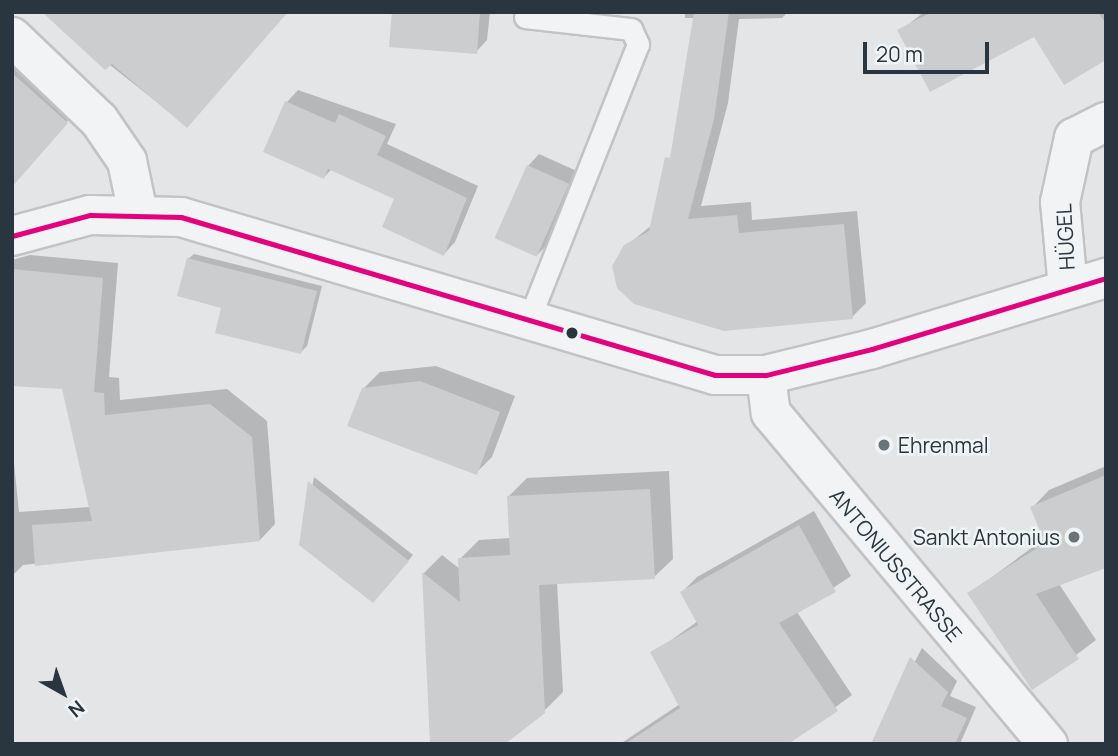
<!DOCTYPE html>
<html>
<head>
<meta charset="utf-8">
<style>
  body { margin:0 }
  #map { position:relative; width:1118px; height:756px; overflow:hidden; background:#e3e5e7; font-family:Manrope,sans-serif }
  div>[style] { position:absolute }
  .shadow>* { inset:0; background:#0003 }
  .building>* { inset:0; background:#cbcdcf; transform-origin:0 0 }
  .roads { filter:drop-shadow(2px 0 #c1c3c5) drop-shadow(-2px 0 #c1c3c5) drop-shadow(0 2px #c1c3c5) drop-shadow(0 -2px #c1c3c5) }
  .service>* { height:21px; margin:-10.5px; padding:0 10.5px; transform-origin:10.5px; border-radius:10.5px; background:#f1f3f4 }
  .minor>* { height:38px; margin:-19px; padding:0 19px; transform-origin:19px; border-radius:19px; background:#f1f3f4 }
  .tertiary>* { height:38px; margin:-19px; padding:0 19px; transform-origin:19px; border-radius:19px; background:#f1f3f4 }
  .bus-1>* { height:5px; margin:-2.5px; padding:0 2.5px; transform-origin:2.5px; border-radius:2.5px; background:#e5007d }
  .dots>* { width:19px; height:19px; translate:-50% -50%; box-sizing:border-box; border:4px solid #f0f4f6; border-radius:50% }
  span { translate:-50% -50%; white-space:nowrap; text-align:center; line-height:1.15; -webkit-text-stroke:5px #f0f4f6; paint-order:stroke }
  .street-label { font-size:21px; color:#2a363f }
  .poi-label { font-size:21px; color:#2a363f }
  .left { translate:0 -50%; text-align:left }
  .right { translate:-100% -50%; text-align:right }
  .frame { position:absolute; inset:0; border:14px solid #2a363f; pointer-events:none }
  .north { position:absolute; left:28px; top:658px; width:70px; height:70px; -webkit-text-stroke:5px #f0f4f6; paint-order:stroke; rotate:140deg; font-size:19px; font-weight:700; line-height:28px; text-align:center; color:#2a363f }
  .north::after { content:''; display:block; margin:auto; width:24px; height:32px; background:#2a363f; clip-path:polygon(50% 0,100% 100%,50% 72%,0 100%) }
  .scale { position:absolute; left:863px; top:42px; width:126px; height:32px; box-sizing:border-box; border:4px solid #2a363f; border-top:0; padding-left:9px; font-size:21px; line-height:24px; white-space:nowrap; color:#2a363f; -webkit-text-stroke:5px #f0f4f6; paint-order:stroke }
</style>
</head>
<body>
<div id="map">
  <div class="shadow">
    <div style="clip-path:polygon(67px 12px,187px 126px,57px 23px)"></div>
    <div style="clip-path:polygon(394px 12px,490px 12px,487px 40px,476px 52px)"></div>
    <div style="clip-path:polygon(685px 12px,788px 12px,782px 18px,739px 19px,728px 103px,701px 206px,751px 202px,752px 220px,857px 211px,866px 303px,852px 317px,626px 246px,652px 225px,673px 151px,695px 18px,685px 18px)"></div>
    <div style="clip-path:polygon(924px 12px,1002px 12px,900px 31px)"></div>
    <div style="clip-path:polygon(1021px 12px,1106px 12px,1106px 58px)"></div>
    <div style="clip-path:polygon(12px 53px,77px 111px,12px 178px)"></div>
    <div style="clip-path:polygon(298px 90px,396px 124px,387px 144px,478px 186px,455px 242px,444px 254px,396px 198px,332px 169px,324px 177px,287px 102px)"></div>
    <div style="clip-path:polygon(539px 154px,579px 172px,547px 245px,536px 256px,528px 166px)"></div>
    <div style="clip-path:polygon(194px 254px,322px 286px,307px 346px,301px 352px,223px 306px,188px 259px)"></div>
    <div style="clip-path:polygon(30px 255px,118px 263px,109px 377px,119px 378px,120px 400px,227px 389px,267px 421px,275px 524px,260px 540px,23px 565px,12px 576px,12px 443px,19px 512px,90px 507px,63px 387px,12px 384px,12px 260px)"></div>
    <div style="clip-path:polygon(436px 366px,515px 396px,492px 457px,476px 473px,363px 389px,380px 372px)"></div>
    <div style="clip-path:polygon(1106px 466px,1106px 566px,1059px 584px,1096px 640px,1032px 688px,969px 594px,1045px 538px,1032px 508px,1049px 490px)"></div>
    <div style="clip-path:polygon(669px 471px,673px 559px,654px 577px,557px 582px,563px 692px,544px 711px,432px 744px,424px 573px,442px 555px,460px 569px,460px 559px,479px 540px,510px 538px,508px 497px,527px 478px)"></div>
    <div style="clip-path:polygon(314px 477px,413px 555px,378px 596px,301px 544px)"></div>
    <div style="clip-path:polygon(814px 511px,851px 576px,797px 612px,852px 695px,785px 744px,620px 744px,680px 704px,653px 653px,698px 621px,682px 592px,697px 577px)"></div>
    <div style="clip-path:polygon(922px 648px,957px 681px,950px 696px,976px 707px,960px 744px,872px 744px)"></div>
  </div>
  <div class="building">
    <div style="clip-path:polygon(42px 12px,288px 12px,187px 128px,112px 64px,105px 70px)"></div>
    <div style="clip-path:polygon(392px 12px,480px 12px,477px 54px,389px 47px)"></div>
    <div style="clip-path:polygon(694px 12px,729px 12px,714px 119px,688px 219px,737px 215px,739px 233px,844px 224px,853px 319px,724px 331px,634px 304px,617px 288px,612px 266px,624px 245px,649px 231px,665px 157px,670px 158px)"></div>
    <div style="clip-path:polygon(932px 12px,1098px 12px,1106px 24px,1106px 60px,1064px 85px,1034px 37px,930px 92px,897px 30px)"></div>
    <div style="clip-path:polygon(12px 73px,68px 123px,12px 187px)"></div>
    <div style="clip-path:polygon(285px 101px,335px 123px,339px 114px,386px 136px,377px 155px,467px 198px,444px 256px,382px 227px,394px 199px,328px 169px,324px 179px,263px 152px)"></div>
    <div style="left:527px;top:165px;width:46px;height:80px;rotate:24deg"></div>
    <div style="clip-path:polygon(187px 258px,317px 291px,301px 354px,215px 333px,221px 308px,177px 296px)"></div>
    <div style="clip-path:polygon(12px 269px,103px 278px,94px 392px,104px 393px,105px 415px,210px 404px,252px 437px,260px 541px,35px 566px,32px 525px,92px 521px,62px 389px,12px 386px)"></div>
    <div style="clip-path:polygon(420px 381px,500px 412px,477px 475px,347px 426px,362px 388px)"></div>
    <div style="clip-path:polygon(1106px 475px,1106px 568px,1036px 594px,1079px 659px,1032px 690px,967px 593px,1045px 543px,1030px 507px)"></div>
    <div style="clip-path:polygon(308px 481px,409px 561px,373px 603px,299px 545px)"></div>
    <div style="clip-path:polygon(650px 489px,655px 579px,539px 585px,545px 713px,505px 744px,430px 744px,422px 572px,460px 602px,458px 558px,510px 555px,507px 496px)"></div>
    <div style="clip-path:polygon(799px 525px,836px 592px,779px 623px,838px 711px,788px 744px,625px 744px,680px 708px,650px 652px,698px 625px,680px 592px)"></div>
    <div style="clip-path:polygon(910px 657px,948px 692px,941px 706px,967px 718px,955px 744px,871px 744px)"></div>
  </div>
  <div class="roads">
    <div class="service">
      <div style="left:525px;top:17px;width:107px;rotate:6.5deg"></div>
      <div style="left:631px;top:29px;width:17px;rotate:65deg"></div>
      <div style="left:638px;top:44px;width:299px;rotate:111.6deg"></div>
    </div>
    <div class="minor">
      <div style="left:1068px;top:288px;width:86px;rotate:-95.3deg"></div>
      <div style="left:1060px;top:202px;width:66px;rotate:-77.7deg"></div>
      <div style="left:1074px;top:138px;width:36px;rotate:-27deg"></div>
      <div style="left:766px;top:375px;width:38px;rotate:83deg"></div>
      <div style="left:771px;top:413px;width:432px;rotate:50.1deg"></div>
    </div>
    <div class="tertiary">
      <div style="left:12px;top:37px;width:120px;rotate:43.7deg"></div>
      <div style="left:99px;top:120px;width:50px;rotate:55.7deg"></div>
      <div style="left:127px;top:161px;width:53px;rotate:78.1deg"></div>
      <div style="left:12px;top:236px;width:81px;rotate:-15.1deg"></div>
      <div style="left:90px;top:215px;width:91px;rotate:1.3deg"></div>
      <div style="left:181px;top:217px;width:557px;rotate:16.48deg"></div>
      <div style="left:715px;top:375px;width:51px"></div>
      <div style="left:766px;top:375px;width:109px;rotate:-13.8deg"></div>
      <div style="left:872px;top:349px;width:245px;rotate:-16.9deg"></div>
    </div>
  </div>
  <div class="bus-1">
    <div style="left:12px;top:236px;width:81px;rotate:-15.1deg"></div>
    <div style="left:90px;top:215px;width:91px;rotate:1.3deg"></div>
    <div style="left:181px;top:217px;width:557px;rotate:16.48deg"></div>
    <div style="left:715px;top:375px;width:51px"></div>
    <div style="left:766px;top:375px;width:109px;rotate:-13.8deg"></div>
    <div style="left:872px;top:349px;width:245px;rotate:-16.9deg"></div>
  </div>
  <div class="dots">
    <div style="left:572px;top:333px;background:#2a363f"></div>
    <div style="left:884px;top:445px;background:#6b737a"></div>
    <div style="left:1074px;top:537px;background:#6b737a"></div>
  </div>
  <div class="street-label">
    <span style="left:1065px;top:237px;rotate:-93deg">HÜGEL</span>
    <span style="left:896px;top:565px;rotate:50deg">ANTONIUSSTRASSE</span>
  </div>
  <div class="poi-label">
    <span class="left" style="left:898px;top:445px">Ehrenmal</span>
    <span class="right" style="left:1060px;top:537px">Sankt Antonius</span>
  </div>
  <div class="frame"></div>
  <div class="north">N</div>
  <div class="scale">20 m</div>
</div>
</body>
</html>
